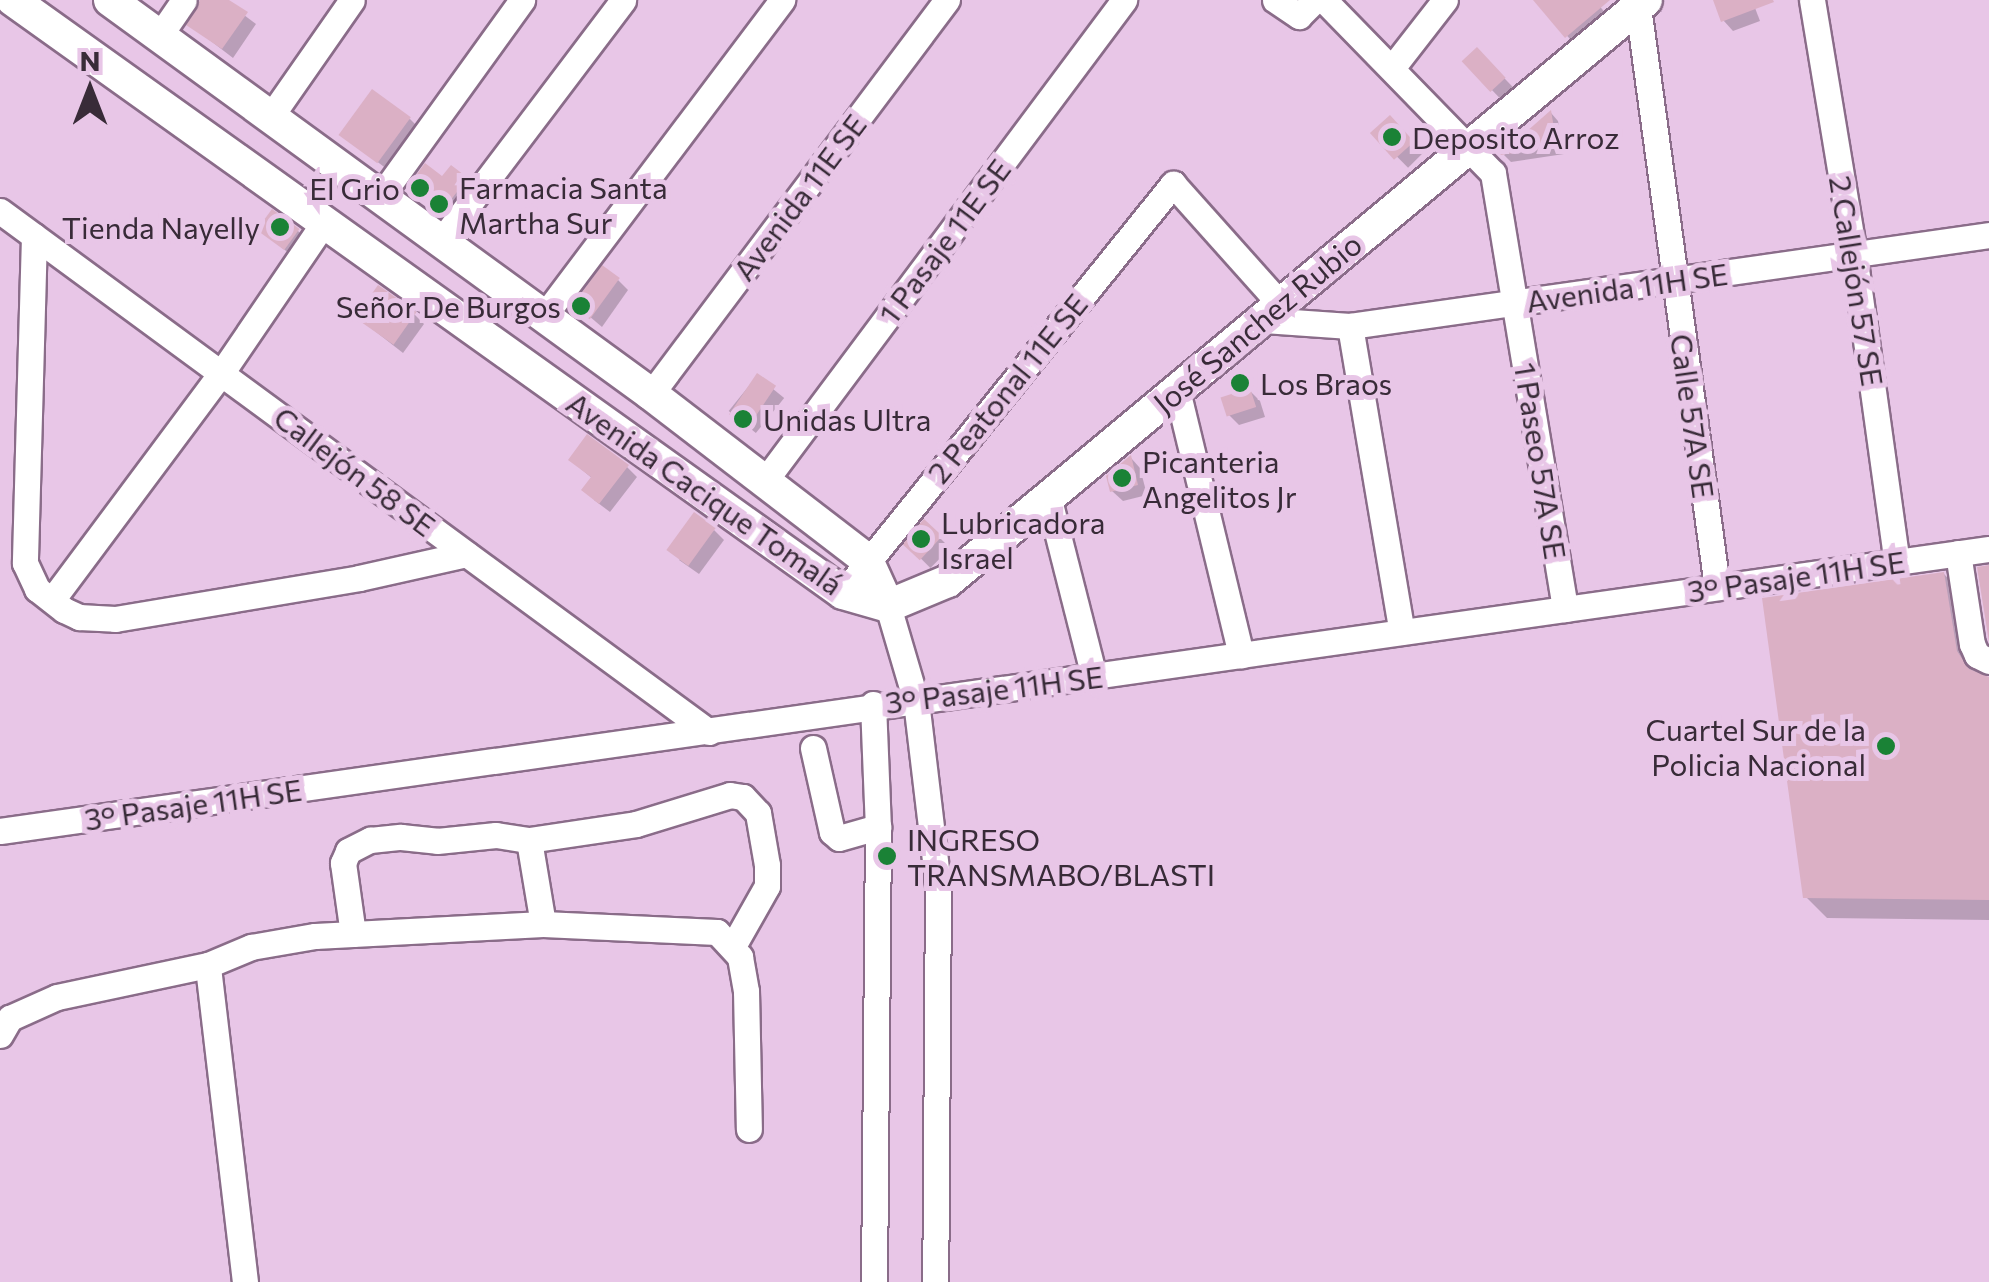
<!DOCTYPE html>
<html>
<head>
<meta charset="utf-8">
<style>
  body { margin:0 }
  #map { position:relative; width:1989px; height:1282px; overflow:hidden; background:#e8c6e7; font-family:Commissioner,sans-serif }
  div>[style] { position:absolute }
  .shadow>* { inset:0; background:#0003; transform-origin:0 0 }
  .building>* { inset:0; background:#dbb0c5; transform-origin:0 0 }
  .roads { filter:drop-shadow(2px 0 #8a6c89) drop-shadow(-2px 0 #8a6c89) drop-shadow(0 2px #8a6c89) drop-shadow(0 -2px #8a6c89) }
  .minor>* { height:25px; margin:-12.5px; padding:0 12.5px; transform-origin:12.5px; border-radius:12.5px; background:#fff }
  .major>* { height:32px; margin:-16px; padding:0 16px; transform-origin:16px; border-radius:16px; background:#fff }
  .dots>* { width:28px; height:28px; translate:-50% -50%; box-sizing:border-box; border:5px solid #e8c6e7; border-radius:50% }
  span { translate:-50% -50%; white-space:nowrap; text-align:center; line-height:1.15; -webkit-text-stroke:10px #e8c6e7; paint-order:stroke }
  .poi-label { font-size:30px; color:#382b38 }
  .left { translate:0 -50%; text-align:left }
  .right { translate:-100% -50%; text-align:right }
  .street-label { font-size:30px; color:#382b38 }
  .north { position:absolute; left:40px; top:40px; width:100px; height:100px; -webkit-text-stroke:8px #e8c6e7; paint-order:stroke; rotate:0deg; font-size:28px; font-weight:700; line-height:40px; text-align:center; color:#382b38 }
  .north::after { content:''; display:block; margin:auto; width:35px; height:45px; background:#382b38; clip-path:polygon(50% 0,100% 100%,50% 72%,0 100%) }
</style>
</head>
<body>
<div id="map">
  <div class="shadow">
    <div style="clip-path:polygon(200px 0,224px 0,256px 24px,233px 58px,190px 25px,200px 9px)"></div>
    <div style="clip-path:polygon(1544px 0,1594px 0,1610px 18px,1577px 47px,1539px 4px)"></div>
    <div style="clip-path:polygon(1715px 0,1752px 0,1760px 21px,1733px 31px,1723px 20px)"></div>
    <div style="left:1477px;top:50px;width:54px;height:17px;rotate:46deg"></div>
    <div style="clip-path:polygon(1551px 113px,1558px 121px,1564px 154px,1511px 162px,1504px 155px)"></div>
    <div style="clip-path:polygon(410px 119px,425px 134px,400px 179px,342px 135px)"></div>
    <div style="left:1389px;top:119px;width:48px;height:21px;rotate:45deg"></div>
    <div style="clip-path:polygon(451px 168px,474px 188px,451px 217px,419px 193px,442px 180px)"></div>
    <div style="clip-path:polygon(260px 230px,298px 231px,308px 241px,296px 259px)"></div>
    <div style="clip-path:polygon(618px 280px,628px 290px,602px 327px,576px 305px)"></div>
    <div style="clip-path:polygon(414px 314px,424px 324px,403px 353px,357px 317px)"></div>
    <div style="left:757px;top:376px;width:35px;height:45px;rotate:39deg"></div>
    <div style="clip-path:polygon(1250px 391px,1260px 401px,1265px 417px,1239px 425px,1229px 415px)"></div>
    <div style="clip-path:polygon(1131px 458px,1140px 468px,1147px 495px,1123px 501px,1112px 491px)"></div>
    <div style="clip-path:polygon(627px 467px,637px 477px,610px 512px,594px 500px,593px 479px,581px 469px)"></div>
    <div style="left:924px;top:522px;width:37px;height:28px;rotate:45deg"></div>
    <div style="clip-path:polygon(714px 530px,724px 540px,699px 574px,679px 560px)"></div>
    <div style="clip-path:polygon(1944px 574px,1965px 596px,1978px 675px,1989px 679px,1989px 920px,1827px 918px,1805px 896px)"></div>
  </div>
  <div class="building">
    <div style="clip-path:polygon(200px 0,229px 0,248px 12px,222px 49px,186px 25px)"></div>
    <div style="clip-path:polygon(1533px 0,1610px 0,1565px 38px)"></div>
    <div style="clip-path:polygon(1713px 0,1773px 0,1774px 2px,1721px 22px)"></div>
    <div style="left:1477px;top:47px;width:42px;height:21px;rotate:47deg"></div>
    <div style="left:372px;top:89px;width:48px;height:57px;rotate:36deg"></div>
    <div style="clip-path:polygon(1551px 110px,1557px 147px,1500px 155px)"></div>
    <div style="left:1390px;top:115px;width:36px;height:27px;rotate:48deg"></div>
    <div style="clip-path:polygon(425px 163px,442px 176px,451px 165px,468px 178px,442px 211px,409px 185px)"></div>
    <div style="left:272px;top:209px;width:34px;height:26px;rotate:36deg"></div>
    <div style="left:602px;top:265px;width:22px;height:51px;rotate:36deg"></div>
    <div style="left:378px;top:285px;width:47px;height:40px;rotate:35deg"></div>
    <div style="left:757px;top:373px;width:23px;height:50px;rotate:34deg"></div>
    <div style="left:1250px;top:388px;width:20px;height:31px;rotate:72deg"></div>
    <div style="clip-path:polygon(587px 434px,629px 465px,599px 504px,581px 490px,591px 477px,568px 460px)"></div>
    <div style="clip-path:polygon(1131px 455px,1138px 485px,1110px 492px,1106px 476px)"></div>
    <div style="left:694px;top:512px;width:27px;height:47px;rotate:36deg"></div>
    <div style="left:924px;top:519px;width:25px;height:33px;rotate:43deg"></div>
    <div style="clip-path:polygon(1989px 565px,1989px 642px,1977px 567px)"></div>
    <div style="clip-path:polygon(1944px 572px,1957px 651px,1969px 669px,1989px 677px,1989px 900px,1803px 898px,1762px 598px)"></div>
  </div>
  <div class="roads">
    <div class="minor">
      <div style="left:1275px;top:0;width:29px;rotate:34deg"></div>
      <div style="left:1299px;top:16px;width:23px;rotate:-45deg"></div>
      <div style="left:1324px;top:0;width:242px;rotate:45.7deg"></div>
      <div style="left:1493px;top:173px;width:442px;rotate:80.6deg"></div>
      <div style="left:1812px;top:0;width:257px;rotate:80.6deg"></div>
      <div style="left:1854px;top:254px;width:311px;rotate:82.1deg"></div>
      <div style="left:1638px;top:7px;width:585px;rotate:82.24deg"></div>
      <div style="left:160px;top:35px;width:42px;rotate:-55.6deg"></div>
      <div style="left:1392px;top:68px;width:86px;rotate:-52.1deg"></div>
      <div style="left:271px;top:116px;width:141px;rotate:-55.1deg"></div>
      <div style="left:380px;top:197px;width:243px;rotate:-54.2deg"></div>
      <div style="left:0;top:211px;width:880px;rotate:36.31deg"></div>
      <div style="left:34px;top:236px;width:327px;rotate:91.6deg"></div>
      <div style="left:25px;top:563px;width:29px;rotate:65deg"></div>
      <div style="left:37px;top:589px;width:34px;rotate:38deg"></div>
      <div style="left:64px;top:610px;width:17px;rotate:25deg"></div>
      <div style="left:79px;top:617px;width:36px;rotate:3deg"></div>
      <div style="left:115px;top:619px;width:247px;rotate:-9.5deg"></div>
      <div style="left:359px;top:578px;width:110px;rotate:-12.6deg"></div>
      <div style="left:441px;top:241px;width:302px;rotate:-52.9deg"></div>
      <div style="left:544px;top:316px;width:396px;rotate:-53deg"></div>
      <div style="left:1264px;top:320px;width:86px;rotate:4deg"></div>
      <div style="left:1350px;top:326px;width:645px;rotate:-8.1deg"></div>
      <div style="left:1350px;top:326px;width:310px;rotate:80.4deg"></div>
      <div style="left:1177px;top:390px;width:273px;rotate:76.4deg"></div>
      <div style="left:651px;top:394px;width:493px;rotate:-53.1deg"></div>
      <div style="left:764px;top:482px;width:602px;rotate:-53.24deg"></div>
      <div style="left:1048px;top:496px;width:186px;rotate:75.7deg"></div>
      <div style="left:1958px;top:553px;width:92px;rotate:81.3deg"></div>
      <div style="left:1972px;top:644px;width:12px;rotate:66deg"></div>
      <div style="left:1977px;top:655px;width:13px;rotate:27deg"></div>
      <div style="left:843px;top:593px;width:526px;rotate:-51.1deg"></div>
      <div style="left:1173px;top:184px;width:162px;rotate:48.2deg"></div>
      <div style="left:52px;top:600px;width:284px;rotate:-53.3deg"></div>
      <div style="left:222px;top:372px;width:179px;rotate:-55.7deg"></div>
      <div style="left:888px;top:606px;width:99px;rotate:73.6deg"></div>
      <div style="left:916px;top:701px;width:185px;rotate:83.2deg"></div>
      <div style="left:938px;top:885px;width:397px;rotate:90.4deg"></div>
      <div style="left:873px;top:704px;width:123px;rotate:87.7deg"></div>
      <div style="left:878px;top:827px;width:455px;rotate:90.5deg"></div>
      <div style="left:813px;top:748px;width:86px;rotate:77.3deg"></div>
      <div style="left:832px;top:832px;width:9px;rotate:41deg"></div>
      <div style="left:839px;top:838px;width:41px;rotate:-15.8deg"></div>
      <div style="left:0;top:831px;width:2009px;rotate:-8.07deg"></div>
      <div style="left:543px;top:924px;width:85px;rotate:-99.5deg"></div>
      <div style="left:529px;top:840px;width:108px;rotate:-8.5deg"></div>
      <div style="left:636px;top:824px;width:98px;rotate:-17.1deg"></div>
      <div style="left:730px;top:795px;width:13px;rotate:9deg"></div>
      <div style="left:743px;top:797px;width:22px;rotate:47deg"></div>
      <div style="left:758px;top:813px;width:53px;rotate:80.2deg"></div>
      <div style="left:767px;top:865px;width:21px;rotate:90deg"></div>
      <div style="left:767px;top:886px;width:69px;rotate:119.5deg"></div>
      <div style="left:353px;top:934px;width:72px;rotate:-98deg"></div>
      <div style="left:343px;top:863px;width:13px;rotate:-67deg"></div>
      <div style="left:348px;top:851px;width:25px;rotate:-27deg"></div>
      <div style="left:370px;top:840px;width:31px;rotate:-6deg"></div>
      <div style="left:401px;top:837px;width:36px;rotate:6deg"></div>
      <div style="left:437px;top:841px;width:59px;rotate:-5.8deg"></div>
      <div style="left:496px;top:835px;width:33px;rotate:9deg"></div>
      <div style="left:0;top:1035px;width:20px;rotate:-60deg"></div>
      <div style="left:10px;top:1018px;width:51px;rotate:-24.1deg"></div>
      <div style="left:57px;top:997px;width:154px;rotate:-12deg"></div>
      <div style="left:245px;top:1282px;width:319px;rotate:-96.7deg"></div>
      <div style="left:208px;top:965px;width:47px;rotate:-22.7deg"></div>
      <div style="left:251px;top:947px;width:65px;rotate:-9.8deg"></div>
      <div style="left:315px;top:936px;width:228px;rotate:-3deg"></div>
      <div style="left:543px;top:924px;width:174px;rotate:2.6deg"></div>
      <div style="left:717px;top:932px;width:34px;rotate:47deg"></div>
      <div style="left:740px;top:957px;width:35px;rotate:80deg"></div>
      <div style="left:746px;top:991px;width:138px;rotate:88.8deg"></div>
    </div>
    <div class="major">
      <div style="left:13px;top:0;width:1020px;rotate:35.54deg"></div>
      <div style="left:843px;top:593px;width:47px;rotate:16.1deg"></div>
      <div style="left:110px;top:0;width:669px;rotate:36.07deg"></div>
      <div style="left:651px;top:394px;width:272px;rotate:37.5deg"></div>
      <div style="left:867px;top:560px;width:51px;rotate:65.5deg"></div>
      <div style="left:888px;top:606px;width:65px;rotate:-22.6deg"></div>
      <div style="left:948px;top:581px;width:908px;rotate:-39.77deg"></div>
    </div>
  </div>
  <div class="dots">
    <div style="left:1392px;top:137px;background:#1a8236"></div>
    <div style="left:420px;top:188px;background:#1a8236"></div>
    <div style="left:439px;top:204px;background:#1a8236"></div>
    <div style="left:280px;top:227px;background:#1a8236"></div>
    <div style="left:581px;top:306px;background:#1a8236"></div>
    <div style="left:1240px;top:383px;background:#1a8236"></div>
    <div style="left:743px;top:419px;background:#1a8236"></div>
    <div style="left:1122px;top:478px;background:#1a8236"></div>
    <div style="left:921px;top:539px;background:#1a8236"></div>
    <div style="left:1886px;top:746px;background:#1a8236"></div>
    <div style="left:887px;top:856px;background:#1a8236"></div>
  </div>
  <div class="poi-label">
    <span class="left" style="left:1412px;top:137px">Deposito Arroz</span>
    <span class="left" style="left:459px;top:204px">Farmacia Santa<br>Martha Sur</span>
    <span class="right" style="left:400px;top:188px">El Grio</span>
    <span class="right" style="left:260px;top:227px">Tienda Nayelly</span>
    <span class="right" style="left:561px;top:306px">Señor De Burgos</span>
    <span class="left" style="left:1260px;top:383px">Los Braos</span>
    <span class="left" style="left:763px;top:419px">Unidas Ultra</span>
    <span class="left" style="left:1142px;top:478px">Picanteria<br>Angelitos Jr</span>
    <span class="left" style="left:941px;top:539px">Lubricadora<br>Israel</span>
    <span class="right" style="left:1866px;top:746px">Cuartel Sur de la<br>Policia Nacional</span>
    <span class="left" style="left:907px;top:856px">INGRESO<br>TRANSMABO/BLASTI</span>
  </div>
  <div class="street-label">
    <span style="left:799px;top:197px;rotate:-53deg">Avenida 11E SE</span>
    <span style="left:944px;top:241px;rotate:-53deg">1 Pasaje 11E SE</span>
    <span style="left:1857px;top:281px;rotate:81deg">2 Callejón 57 SE</span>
    <span style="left:1627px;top:287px;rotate:-8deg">Avenida 11H SE</span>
    <span style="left:1257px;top:323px;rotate:-40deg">José Sanchez Rubio</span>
    <span style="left:1007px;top:388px;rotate:-51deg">2 Peatonal 11E SE</span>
    <span style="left:1693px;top:416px;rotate:82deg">Calle 57A SE</span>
    <span style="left:1541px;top:461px;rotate:81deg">1 Paseo 57A SE</span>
    <span style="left:355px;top:471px;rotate:37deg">Callejón 58 SE</span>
    <span style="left:705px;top:493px;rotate:35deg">Avenida Cacique Tomalá</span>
    <span style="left:1796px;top:576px;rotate:-8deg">3° Pasaje 11H SE</span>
    <span style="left:994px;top:689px;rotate:-7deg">3° Pasaje 11H SE</span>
    <span style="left:193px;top:804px;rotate:-8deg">3° Pasaje 11H SE</span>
  </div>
  <div class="north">N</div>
</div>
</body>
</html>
